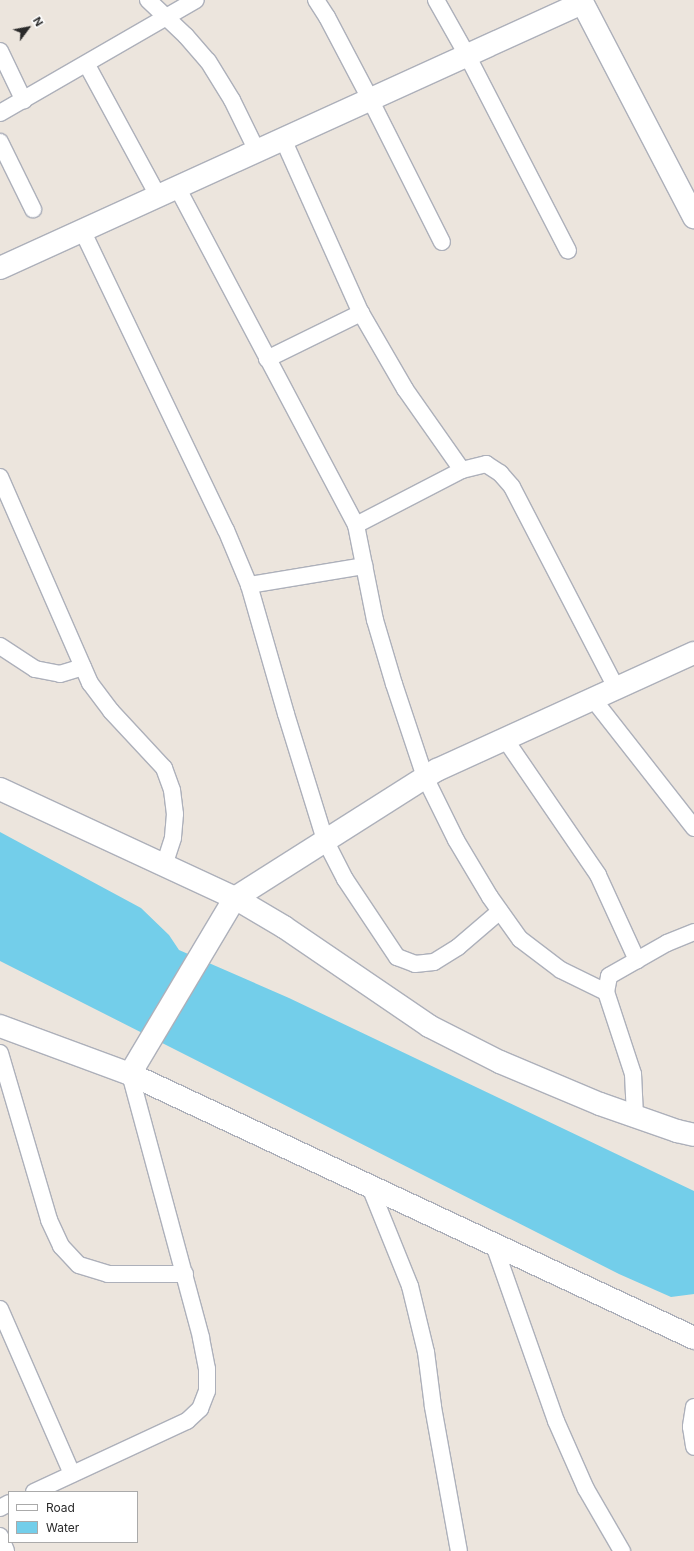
<!DOCTYPE html>
<html>
<head>
<meta charset="utf-8">
<style>
  body { margin:0 }
  #map { position:relative; width:694px; height:1551px; overflow:hidden; background:#ece5dd; font-family:Inter,sans-serif }
  div>[style] { position:absolute }
  .water>* { inset:0; background:#73ceea }
  .roads { filter:drop-shadow(1px 0 #adb0ba) drop-shadow(-1px 0 #adb0ba) drop-shadow(0 1px #adb0ba) drop-shadow(0 -1px #adb0ba) }
  .service>* { height:16px; margin:-8px; padding:0 8px; transform-origin:8px; border-radius:8px; background:#fff }
  .minor>* { height:22px; margin:-11px; padding:0 11px; transform-origin:11px; border-radius:11px; background:#fff }
  span { translate:-50% -50%; white-space:nowrap; text-align:center; line-height:1.15; -webkit-text-stroke:3.5px #fff; paint-order:stroke }
  .legend { position:absolute; left:8px; top:1491px; width:130px; height:52px; box-sizing:border-box; background:#fff; border:1px solid #aaa; margin:0; padding:5px 7px; list-style:none; font-size:12px; color:#2a2a2a }
  .legend li { display:flex; align-items:center; gap:8px; height:20px }
  .legend b { width:20px; border:1px solid #aaa }
  .north { position:absolute; left:8px; top:8px; width:40px; height:40px; -webkit-text-stroke:3px #fff; paint-order:stroke; rotate:58deg; font-size:11px; font-weight:700; line-height:16px; text-align:center; color:#2a2a2a }
  .north::after { content:''; display:block; margin:auto; width:14px; height:18px; background:#2a2a2a; clip-path:polygon(50% 0,100% 100%,50% 72%,0 100%) }
</style>
</head>
<body>
<div id="map">
  <div class="water">
    <div style="clip-path:polygon(0 832px,141px 908px,169px 935px,179px 950px,289px 998px,694px 1191px,694px 1294px,671px 1297px,619px 1274px,0 961px)"></div>
  </div>
  <div class="roads">
    <div class="service">
      <div style="left:148px;top:0;width:52px;rotate:43.5deg"></div>
      <div style="left:186px;top:36px;width:33px;rotate:49deg"></div>
      <div style="left:208px;top:61px;width:46px;rotate:58.4deg"></div>
      <div style="left:232px;top:100px;width:57px;rotate:63.9deg"></div>
      <div style="left:316px;top:0;width:20px;rotate:57deg"></div>
      <div style="left:327px;top:17px;width:93px;rotate:62.3deg"></div>
      <div style="left:370px;top:99px;width:160px;rotate:63.3deg"></div>
      <div style="left:436px;top:0;width:63px;rotate:60.6deg"></div>
      <div style="left:467px;top:55px;width:220px;rotate:62.7deg"></div>
      <div style="left:0;top:51px;width:55px;rotate:64.4deg"></div>
      <div style="left:87px;top:65px;width:149px;rotate:61.5deg"></div>
      <div style="left:0;top:113px;width:226px;rotate:-30deg"></div>
      <div style="left:283px;top:139px;width:191px;rotate:65.9deg"></div>
      <div style="left:361px;top:313px;width:88px;rotate:59.9deg"></div>
      <div style="left:405px;top:389px;width:99px;rotate:54.9deg"></div>
      <div style="left:0;top:142px;width:75px;rotate:63.8deg"></div>
      <div style="left:177px;top:187px;width:382px;rotate:62.1deg"></div>
      <div style="left:356px;top:525px;width:97px;rotate:78.7deg"></div>
      <div style="left:375px;top:620px;width:67px;rotate:73.5deg"></div>
      <div style="left:394px;top:684px;width:98px;rotate:71.6deg"></div>
      <div style="left:425px;top:777px;width:70px;rotate:63.8deg"></div>
      <div style="left:456px;top:840px;width:66px;rotate:59.2deg"></div>
      <div style="left:490px;top:897px;width:52px;rotate:54.5deg"></div>
      <div style="left:520px;top:939px;width:51px;rotate:37.1deg"></div>
      <div style="left:561px;top:970px;width:50px;rotate:26.1deg"></div>
      <div style="left:82px;top:230px;width:333px;rotate:64.4deg"></div>
      <div style="left:226px;top:530px;width:60px;rotate:67.3deg"></div>
      <div style="left:249px;top:585px;width:134px;rotate:74deg"></div>
      <div style="left:286px;top:714px;width:132px;rotate:72.8deg"></div>
      <div style="left:325px;top:840px;width:44px;rotate:62.9deg"></div>
      <div style="left:345px;top:879px;width:94px;rotate:56.3deg"></div>
      <div style="left:397px;top:957px;width:19px;rotate:21deg"></div>
      <div style="left:415px;top:964px;width:19px;rotate:-6deg"></div>
      <div style="left:434px;top:962px;width:28px;rotate:-32deg"></div>
      <div style="left:458px;top:947px;width:55px;rotate:-40.6deg"></div>
      <div style="left:267px;top:359px;width:105px;rotate:-26.1deg"></div>
      <div style="left:0;top:477px;width:225px;rotate:66.4deg"></div>
      <div style="left:90px;top:683px;width:35px;rotate:53deg"></div>
      <div style="left:111px;top:711px;width:78px;rotate:47.1deg"></div>
      <div style="left:164px;top:768px;width:23px;rotate:70deg"></div>
      <div style="left:172px;top:790px;width:24px;rotate:83deg"></div>
      <div style="left:175px;top:814px;width:24px;rotate:95deg"></div>
      <div style="left:173px;top:838px;width:28px;rotate:108deg"></div>
      <div style="left:356px;top:525px;width:119px;rotate:-27.4deg"></div>
      <div style="left:462px;top:470px;width:25px;rotate:-14deg"></div>
      <div style="left:486px;top:464px;width:17px;rotate:33deg"></div>
      <div style="left:500px;top:473px;width:18px;rotate:49deg"></div>
      <div style="left:512px;top:487px;width:226px;rotate:62.6deg"></div>
      <div style="left:249px;top:585px;width:117px;rotate:-9.4deg"></div>
      <div style="left:0;top:646px;width:42px;rotate:33.3deg"></div>
      <div style="left:35px;top:669px;width:25px;rotate:11deg"></div>
      <div style="left:60px;top:674px;width:24px;rotate:-17deg"></div>
      <div style="left:593px;top:699px;width:164px;rotate:51.9deg"></div>
      <div style="left:505px;top:739px;width:165px;rotate:55.6deg"></div>
      <div style="left:598px;top:875px;width:94px;rotate:65.4deg"></div>
      <div style="left:0;top:1053px;width:174px;rotate:73.6deg"></div>
      <div style="left:49px;top:1220px;width:29px;rotate:65deg"></div>
      <div style="left:61px;top:1246px;width:26px;rotate:47deg"></div>
      <div style="left:79px;top:1265px;width:30px;rotate:17deg"></div>
      <div style="left:108px;top:1274px;width:77px"></div>
      <div style="left:635px;top:1116px;width:42px;rotate:-92.7deg"></div>
      <div style="left:633px;top:1074px;width:86px;rotate:-108.2deg"></div>
      <div style="left:606px;top:992px;width:16px;rotate:-79deg"></div>
      <div style="left:609px;top:976px;width:67px;rotate:-29.6deg"></div>
      <div style="left:667px;top:943px;width:29px;rotate:-22deg"></div>
      <div style="left:370px;top:1187px;width:107px;rotate:68deg"></div>
      <div style="left:410px;top:1286px;width:68px;rotate:76.4deg"></div>
      <div style="left:426px;top:1352px;width:55px;rotate:82.7deg"></div>
      <div style="left:433px;top:1407px;width:146px;rotate:79.8deg"></div>
      <div style="left:494px;top:1245px;width:187px;rotate:70.6deg"></div>
      <div style="left:556px;top:1421px;width:74px;rotate:66.2deg"></div>
      <div style="left:586px;top:1489px;width:72px;rotate:59.9deg"></div>
      <div style="left:0;top:1309px;width:180px;rotate:66.4deg"></div>
      <div style="left:694px;top:1407px;width:20px;rotate:99deg"></div>
      <div style="left:691px;top:1427px;width:20px;rotate:81deg"></div>
      <div style="left:34px;top:1492px;width:169px;rotate:-24.9deg"></div>
      <div style="left:187px;top:1421px;width:18px;rotate:-43deg"></div>
      <div style="left:200px;top:1409px;width:19px;rotate:-69deg"></div>
      <div style="left:207px;top:1391px;width:22px;rotate:-90deg"></div>
      <div style="left:207px;top:1369px;width:33px;rotate:-101deg"></div>
      <div style="left:201px;top:1337px;width:272px;rotate:-105.1deg"></div>
      <div style="left:0;top:1508px;width:10px;rotate:-29deg"></div>
      <div style="left:0;top:1536px;width:16px;rotate:68deg"></div>
    </div>
    <div class="minor">
      <div style="left:581px;top:0;width:245px;rotate:62.5deg"></div>
      <div style="left:0;top:268px;width:639px;rotate:-24.48deg"></div>
      <div style="left:0;top:789px;width:259px;rotate:24.9deg"></div>
      <div style="left:235px;top:898px;width:57px;rotate:30.6deg"></div>
      <div style="left:284px;top:927px;width:176px;rotate:34.3deg"></div>
      <div style="left:429px;top:1026px;width:80px;rotate:26.9deg"></div>
      <div style="left:500px;top:1062px;width:108px;rotate:22.8deg"></div>
      <div style="left:600px;top:1104px;width:82px;rotate:19.3deg"></div>
      <div style="left:677px;top:1131px;width:17px;rotate:13deg"></div>
      <div style="left:0;top:1026px;width:139px;rotate:20.3deg"></div>
      <div style="left:130px;top:1074px;width:623px;rotate:25.08deg"></div>
      <div style="left:130px;top:1074px;width:205px;rotate:-59.2deg"></div>
      <div style="left:235px;top:898px;width:239px;rotate:-32.4deg"></div>
      <div style="left:437px;top:770px;width:282px;rotate:-24.5deg"></div>
    </div>
  </div>
  <ul class="legend">
  <li><b style="height:5px;background:#fff"></b>Road</li>
  <li><b style="height:11px;background:#73ceea"></b>Water</li>
  </ul>
  <div class="north">N</div>
</div>
</body>
</html>
